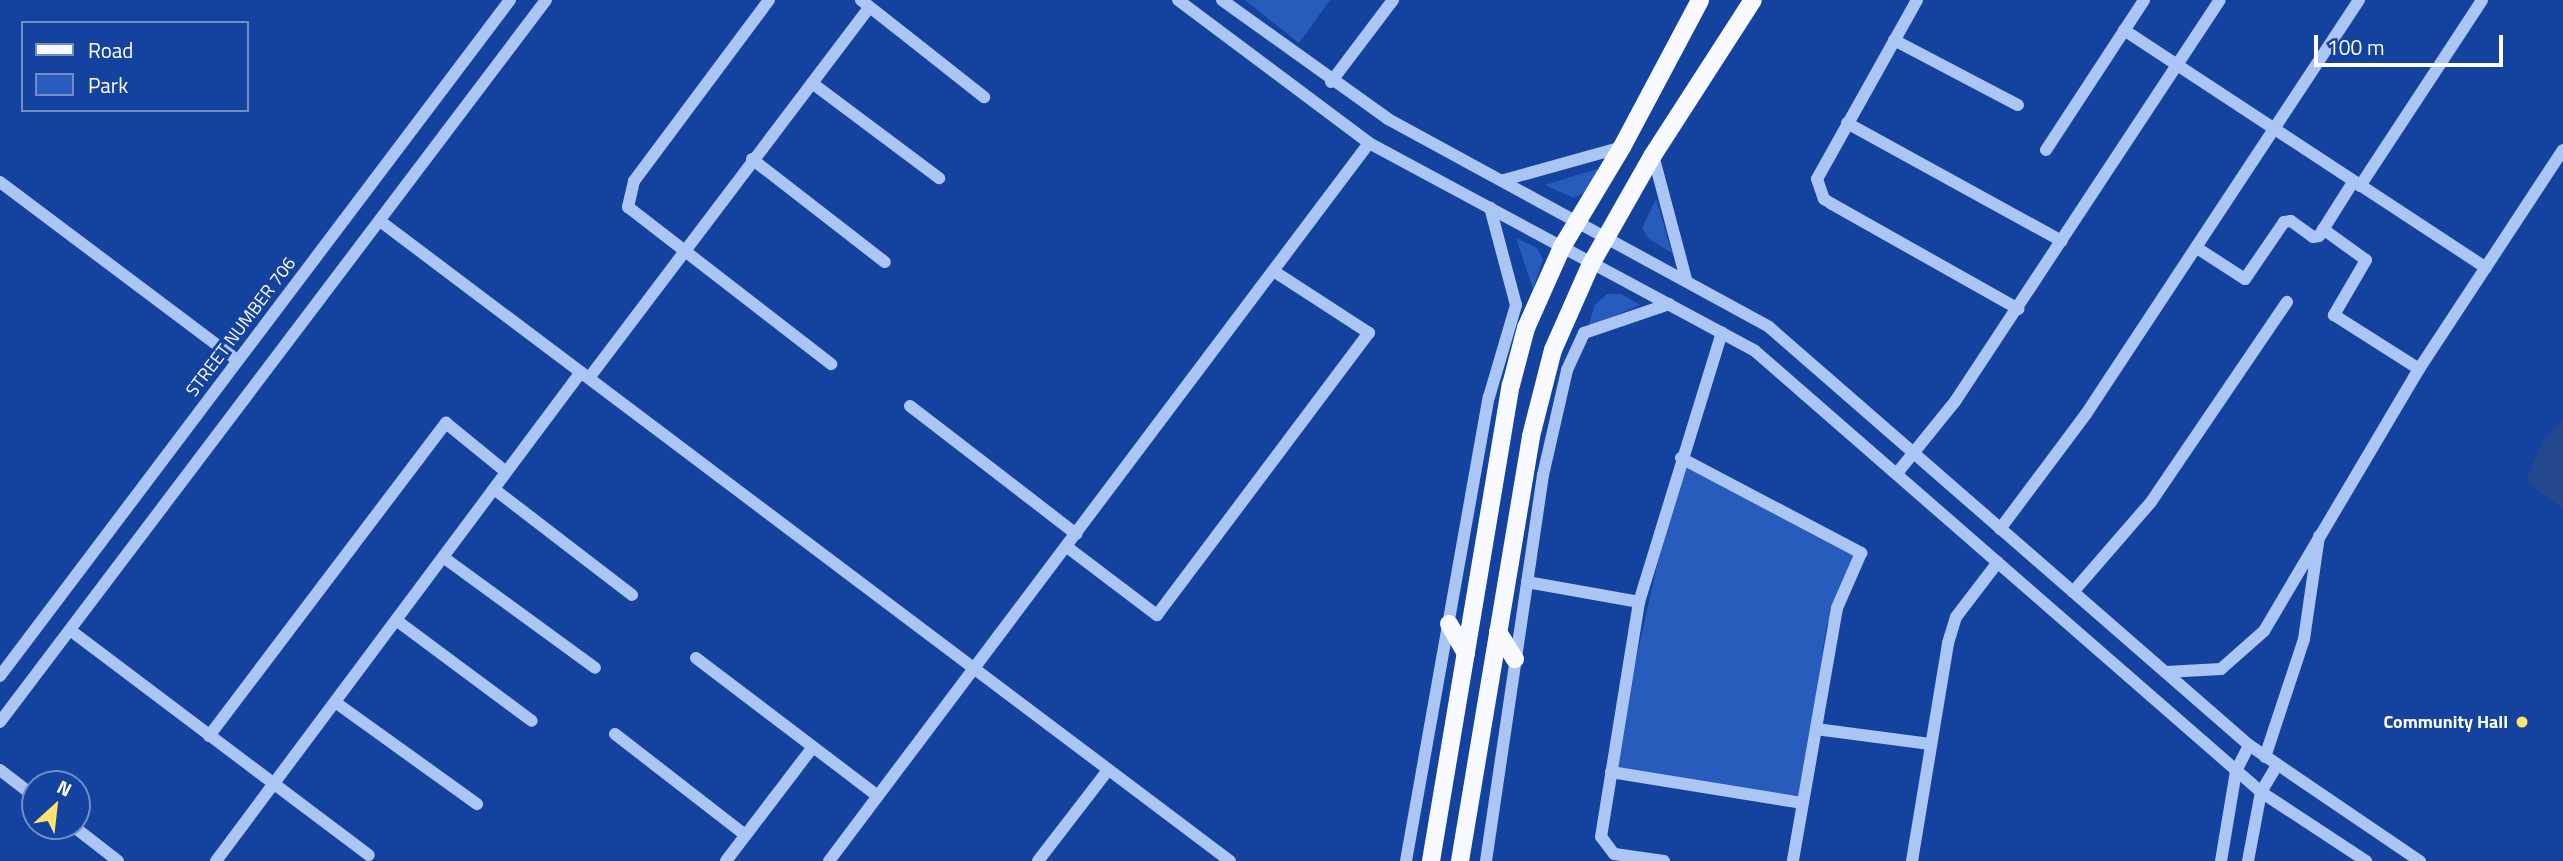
<!DOCTYPE html>
<html>
<head>
<meta charset="utf-8">
<style>
  body { margin:0 }
  #map { position:relative; width:2563px; height:861px; overflow:hidden; background:#14439f; font-family:"Titillium Web",sans-serif }
  div>[style] { position:absolute }
  .green>* { inset:0; background:#275cbd }
  .water>* { inset:0; background:#24478d }
  .minor>* { height:12px; margin:-6px; padding:0 6px; transform-origin:6px; border-radius:6px; background:#abc5f4 }
  .major>* { height:18px; margin:-9px; padding:0 9px; transform-origin:9px; border-radius:9px; background:#f8faff }
  .dots>* { width:19px; height:19px; translate:-50% -50%; box-sizing:border-box; border:4px solid #14439f; border-radius:50% }
  span { translate:-50% -50%; white-space:nowrap; text-align:center; line-height:1.15; -webkit-text-stroke:6px #14439f; paint-order:stroke }
  .street-label { font-size:18px; color:#fff }
  .poi-label { font-size:18px; color:#fff; font-weight:700 }
  .right { translate:-100% -50%; text-align:right }
  .legend { position:absolute; left:21px; top:21px; width:228px; height:91px; box-sizing:border-box; background:#14439f; border:2px solid #728ec5; margin:0; padding:9px 12px; list-style:none; font-size:21px; color:#fff }
  .legend li { display:flex; align-items:center; gap:14px; height:35px }
  .legend b { width:35px; border:2px solid #728ec5 }
  .north { position:absolute; left:21px; top:770px; width:70px; height:70px; box-sizing:border-box; background:#14439f; border:2px solid #728ec5; border-radius:50%; rotate:27deg; font-size:19px; font-weight:700; line-height:28px; text-align:center; color:#fff }
  .north::after { content:''; display:block; margin:auto; width:24px; height:32px; background:#ffe36e; clip-path:polygon(50% 0,100% 100%,50% 72%,0 100%) }
  .scale { position:absolute; left:2314px; top:35px; width:189px; height:32px; box-sizing:border-box; border:4px solid #fff; border-top:0; padding-left:9px; font-size:21px; line-height:24px; white-space:nowrap; color:#fff; -webkit-text-stroke:5px #14439f; paint-order:stroke }
</style>
</head>
<body>
<div id="map">
  <div class="green">
    <div style="clip-path:polygon(1245px 0,1330px 0,1299px 43px)"></div>
    <div style="clip-path:polygon(1600px 168px,1585px 192px,1574px 198px,1545px 185px)"></div>
    <div style="clip-path:polygon(1656px 199px,1672px 253px,1649px 239px,1642px 228px)"></div>
    <div style="clip-path:polygon(1516px 238px,1537px 248px,1543px 259px,1533px 289px)"></div>
    <div style="clip-path:polygon(1607px 294px,1621px 294px,1640px 305px,1588px 327px,1595px 305px)"></div>
    <div style="clip-path:polygon(1681px 458px,1861px 553px,1826px 627px,1802px 803px,1611px 772px)"></div>
  </div>
  <div class="water">
    <div style="clip-path:polygon(2563px 420px,2563px 508px,2534px 488px,2527px 478px,2543px 440px)"></div>
  </div>
  <div class="minor">
    <div style="left:769px;top:0;width:226px;rotate:126.7deg"></div>
    <div style="left:634px;top:181px;width:27px;rotate:103deg"></div>
    <div style="left:628px;top:207px;width:257px;rotate:37.7deg"></div>
    <div style="left:861px;top:0;width:157px;rotate:38.3deg"></div>
    <div style="left:1178px;top:0;width:239px;rotate:36.8deg"></div>
    <div style="left:1369px;top:143px;width:438px;rotate:28.3deg"></div>
    <div style="left:1755px;top:351px;width:671px;rotate:41.07deg"></div>
    <div style="left:2261px;top:792px;width:126px;rotate:33.3deg"></div>
    <div style="left:1222px;top:0;width:204px;rotate:35.6deg"></div>
    <div style="left:1388px;top:119px;width:434px;rotate:28.6deg"></div>
    <div style="left:1769px;top:327px;width:636px;rotate:41.05deg"></div>
    <div style="left:2249px;top:745px;width:207px;rotate:34.2deg"></div>
    <div style="left:1917px;top:0;width:205px;rotate:119.2deg"></div>
    <div style="left:1817px;top:179px;width:21px;rotate:71deg"></div>
    <div style="left:1824px;top:199px;width:9px;rotate:32deg"></div>
    <div style="left:1832px;top:204px;width:214px;rotate:29.4deg"></div>
    <div style="left:2124px;top:30px;width:433px;rotate:33.3deg"></div>
    <div style="left:1894px;top:40px;width:140px;rotate:27.7deg"></div>
    <div style="left:1331px;top:82px;width:103px;rotate:-52.9deg"></div>
    <div style="left:812px;top:83px;width:159px;rotate:36.8deg"></div>
    <div style="left:1847px;top:123px;width:245px;rotate:28.8deg"></div>
    <div style="left:2046px;top:150px;width:179px;rotate:-56.8deg"></div>
    <div style="left:1653px;top:155px;width:128px;rotate:75.1deg"></div>
    <div style="left:752px;top:159px;width:168px;rotate:37.8deg"></div>
    <div style="left:1504px;top:180px;width:123px;rotate:-15.6deg"></div>
    <div style="left:0;top:182px;width:296px;rotate:36.9deg"></div>
    <div style="left:2360px;top:186px;width:222px;rotate:-56.7deg"></div>
    <div style="left:380px;top:221px;width:1064px;rotate:36.98deg"></div>
    <div style="left:2323px;top:229px;width:53px;rotate:35.8deg"></div>
    <div style="left:2366px;top:260px;width:64px;rotate:120.2deg"></div>
    <div style="left:2334px;top:315px;width:101px;rotate:32.4deg"></div>
    <div style="left:2197px;top:248px;width:57px;rotate:32.9deg"></div>
    <div style="left:2245px;top:279px;width:69px;rotate:-55.6deg"></div>
    <div style="left:2284px;top:222px;width:7px;rotate:-8deg"></div>
    <div style="left:2291px;top:221px;width:27px;rotate:36deg"></div>
    <div style="left:2313px;top:237px;width:6px;rotate:-9deg"></div>
    <div style="left:2319px;top:236px;width:64px;rotate:-57.8deg"></div>
    <div style="left:589px;top:378px;width:465px;rotate:-52.9deg"></div>
    <div style="left:910px;top:406px;width:210px;rotate:37.6deg"></div>
    <div style="left:1681px;top:458px;width:204px;rotate:27.8deg"></div>
    <div style="left:1861px;top:553px;width:60px;rotate:113.6deg"></div>
    <div style="left:1837px;top:608px;width:257px;rotate:99.9deg"></div>
    <div style="left:1898px;top:472px;width:92px;rotate:-51.1deg"></div>
    <div style="left:1956px;top:400px;width:479px;rotate:-56.6deg"></div>
    <div style="left:494px;top:489px;width:174px;rotate:37.5deg"></div>
    <div style="left:2000px;top:529px;width:144px;rotate:-53.2deg"></div>
    <div style="left:2086px;top:414px;width:496px;rotate:-56.6deg"></div>
    <div style="left:1067px;top:547px;width:113px;rotate:37.1deg"></div>
    <div style="left:1157px;top:615px;width:353px;rotate:-53.1deg"></div>
    <div style="left:1369px;top:333px;width:112px;rotate:-147deg"></div>
    <div style="left:443px;top:557px;width:188px;rotate:36.1deg"></div>
    <div style="left:1527px;top:582px;width:114px;rotate:10.1deg"></div>
    <div style="left:2073px;top:592px;width:119px;rotate:-49.1deg"></div>
    <div style="left:2151px;top:502px;width:242px;rotate:-55.8deg"></div>
    <div style="left:396px;top:620px;width:169px;rotate:36.6deg"></div>
    <div style="left:70px;top:630px;width:374px;rotate:37deg"></div>
    <div style="left:696px;top:658px;width:228px;rotate:37.2deg"></div>
    <div style="left:2166px;top:672px;width:55px;rotate:-3.1deg"></div>
    <div style="left:2221px;top:669px;width:57px;rotate:-41.5deg"></div>
    <div style="left:2264px;top:631px;width:304px;rotate:-59.4deg"></div>
    <div style="left:2419px;top:369px;width:262px;rotate:-56.7deg"></div>
    <div style="left:0;top:676px;width:847px;rotate:-52.97deg"></div>
    <div style="left:335px;top:702px;width:175px;rotate:35.7deg"></div>
    <div style="left:0;top:722px;width:905px;rotate:-52.9deg"></div>
    <div style="left:1816px;top:729px;width:115px;rotate:7.5deg"></div>
    <div style="left:615px;top:734px;width:165px;rotate:37.8deg"></div>
    <div style="left:209px;top:736px;width:393px;rotate:-52.9deg"></div>
    <div style="left:446px;top:423px;width:77px;rotate:39.2deg"></div>
    <div style="left:2265px;top:757px;width:124px;rotate:-71.7deg"></div>
    <div style="left:2304px;top:639px;width:104px;rotate:-81.7deg"></div>
    <div style="left:0;top:770px;width:44px;rotate:37.6deg"></div>
    <div style="left:1611px;top:772px;width:193px;rotate:9.2deg"></div>
    <div style="left:73px;top:826px;width:57px;rotate:37.9deg"></div>
    <div style="left:216px;top:861px;width:610px;rotate:-53.26deg"></div>
    <div style="left:726px;top:861px;width:142px;rotate:-52.7deg"></div>
    <div style="left:829px;top:861px;width:898px;rotate:-53.05deg"></div>
    <div style="left:1038px;top:861px;width:115px;rotate:-52.4deg"></div>
    <div style="left:1406px;top:861px;width:471px;rotate:-79.9deg"></div>
    <div style="left:1489px;top:397px;width:96px;rotate:-73.6deg"></div>
    <div style="left:1516px;top:305px;width:101px;rotate:-104.9deg"></div>
    <div style="left:1486px;top:861px;width:390px;rotate:-81.6deg"></div>
    <div style="left:1543px;top:475px;width:108px;rotate:-77.1deg"></div>
    <div style="left:1567px;top:370px;width:41px;rotate:-65.3deg"></div>
    <div style="left:1584px;top:333px;width:90px;rotate:-18.8deg"></div>
    <div style="left:1664px;top:861px;width:50px;rotate:-172deg"></div>
    <div style="left:1614px;top:854px;width:21px;rotate:-127deg"></div>
    <div style="left:1601px;top:837px;width:238px;rotate:-80.8deg"></div>
    <div style="left:1639px;top:602px;width:282px;rotate:-72.9deg"></div>
    <div style="left:1912px;top:861px;width:221px;rotate:-80.6deg"></div>
    <div style="left:1948px;top:643px;width:27px;rotate:-73deg"></div>
    <div style="left:1956px;top:617px;width:69px;rotate:-52.6deg"></div>
    <div style="left:2221px;top:861px;width:91px;rotate:-80.5deg"></div>
    <div style="left:2236px;top:771px;width:29px;rotate:-63deg"></div>
    <div style="left:2248px;top:861px;width:70px;rotate:-79.3deg"></div>
    <div style="left:2261px;top:792px;width:29px;rotate:-59deg"></div>
  </div>
  <div class="major">
    <div style="left:1449px;top:624px;width:34px;rotate:60deg"></div>
    <div style="left:1498px;top:632px;width:32px;rotate:58deg"></div>
    <div style="left:1431px;top:861px;width:483px;rotate:-80.5deg"></div>
    <div style="left:1511px;top:385px;width:59px;rotate:-75.3deg"></div>
    <div style="left:1526px;top:328px;width:89px;rotate:-66deg"></div>
    <div style="left:1562px;top:247px;width:117px;rotate:-59deg"></div>
    <div style="left:1622px;top:147px;width:166px;rotate:-62deg"></div>
    <div style="left:1460px;top:861px;width:431px;rotate:-80.5deg"></div>
    <div style="left:1531px;top:436px;width:89px;rotate:-75.7deg"></div>
    <div style="left:1553px;top:350px;width:94px;rotate:-66.2deg"></div>
    <div style="left:1591px;top:264px;width:125px;rotate:-60.4deg"></div>
    <div style="left:1653px;top:155px;width:184px;rotate:-57.2deg"></div>
  </div>
  <div class="dots">
    <div style="left:2522px;top:722px;background:#ffe36e"></div>
  </div>
  <div class="street-label">
    <span style="left:241px;top:327px;rotate:-53deg">STREET NUMBER 706</span>
  </div>
  <div class="poi-label">
    <span class="right" style="left:2508px;top:722px">Community Hall</span>
  </div>
  <ul class="legend">
  <li><b style="height:9px;background:#f8faff"></b>Road</li>
  <li><b style="height:19px;background:#275cbd"></b>Park</li>
  </ul>
  <div class="north">N</div>
  <div class="scale">100 m</div>
</div>
</body>
</html>
